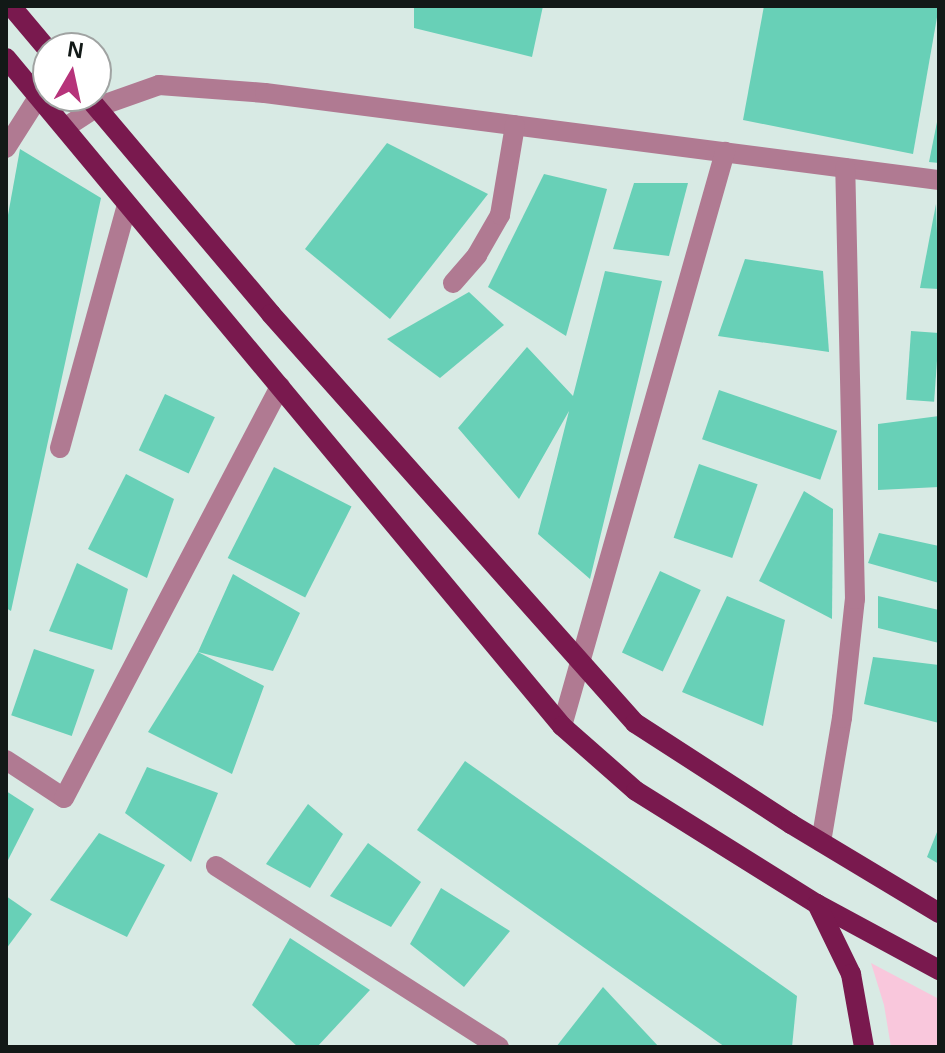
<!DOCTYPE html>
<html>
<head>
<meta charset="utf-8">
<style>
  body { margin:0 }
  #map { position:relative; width:945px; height:1053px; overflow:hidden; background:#d8eae4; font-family:Arial,sans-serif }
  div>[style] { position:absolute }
  .green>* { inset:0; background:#f9c7dc }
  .building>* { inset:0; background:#68d0b7; transform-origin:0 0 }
  .minor>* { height:20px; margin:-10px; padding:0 10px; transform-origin:10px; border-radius:10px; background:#b07a92 }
  .major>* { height:20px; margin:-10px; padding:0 10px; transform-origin:10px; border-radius:10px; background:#79194e }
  span { translate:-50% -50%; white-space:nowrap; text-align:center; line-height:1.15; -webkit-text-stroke:6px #fff; paint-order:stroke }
  .frame { position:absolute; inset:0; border:8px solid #121917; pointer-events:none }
  .north { position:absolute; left:32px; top:32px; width:80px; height:80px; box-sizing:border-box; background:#fff; border:2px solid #a0a3a2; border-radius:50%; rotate:9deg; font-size:22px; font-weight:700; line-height:32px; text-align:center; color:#121917 }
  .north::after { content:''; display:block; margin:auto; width:28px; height:36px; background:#b6337a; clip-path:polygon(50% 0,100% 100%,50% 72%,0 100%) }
</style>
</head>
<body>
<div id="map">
  <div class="green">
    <div style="clip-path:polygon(871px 963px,939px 999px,939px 1047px,891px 1047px,884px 1005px)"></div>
  </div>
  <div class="building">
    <div style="clip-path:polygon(414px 6px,543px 6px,532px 57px,414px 28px)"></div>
    <div style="clip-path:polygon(764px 6px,939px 6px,913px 154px,743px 120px)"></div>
    <div style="clip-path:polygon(938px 117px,939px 117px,939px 163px,929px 162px)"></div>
    <div style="clip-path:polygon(387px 143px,488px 194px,390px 319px,305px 249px)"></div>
    <div style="clip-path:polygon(20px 149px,101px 198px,11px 611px,6px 608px,6px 226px)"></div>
    <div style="clip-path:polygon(544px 174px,607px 189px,566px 336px,488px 287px)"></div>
    <div style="clip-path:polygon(634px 183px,688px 183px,669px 256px,613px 249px)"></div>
    <div style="clip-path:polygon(936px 204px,939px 289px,920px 288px)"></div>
    <div style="clip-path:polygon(745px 259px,823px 271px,829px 352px,718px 336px)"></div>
    <div style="clip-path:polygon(605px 271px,662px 281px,590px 579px,538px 534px,569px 411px,519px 499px,458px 428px,527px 347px,573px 396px)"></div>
    <div style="clip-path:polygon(469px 292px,504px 325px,440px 378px,387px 339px)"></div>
    <div style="left:911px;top:331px;width:28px;height:69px;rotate:4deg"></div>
    <div style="left:719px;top:390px;width:125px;height:52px;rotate:19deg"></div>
    <div style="left:165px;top:394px;width:55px;height:62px;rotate:25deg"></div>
    <div style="clip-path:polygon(939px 416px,939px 487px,878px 490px,878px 424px)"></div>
    <div style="left:699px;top:464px;width:62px;height:78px;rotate:19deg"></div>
    <div style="left:274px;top:467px;width:87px;height:102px;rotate:27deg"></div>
    <div style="clip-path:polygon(126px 474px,174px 499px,147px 578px,88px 549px)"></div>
    <div style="clip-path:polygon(804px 491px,833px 509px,832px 619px,759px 581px)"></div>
    <div style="clip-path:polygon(879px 533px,939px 546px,939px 583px,868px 563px)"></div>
    <div style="clip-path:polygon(77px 563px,128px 589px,112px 650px,49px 631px)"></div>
    <div style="left:660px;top:571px;width:45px;height:90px;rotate:25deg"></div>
    <div style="clip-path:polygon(233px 574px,300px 613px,273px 671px,198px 652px,264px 686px,232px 774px,148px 732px,198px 652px)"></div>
    <div style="clip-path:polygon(727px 596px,785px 620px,763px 726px,682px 692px)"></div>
    <div style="clip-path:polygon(878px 596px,939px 610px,939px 643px,878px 628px)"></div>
    <div style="left:34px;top:649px;width:64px;height:70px;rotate:19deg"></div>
    <div style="clip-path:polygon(873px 657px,939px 665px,939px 723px,864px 704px)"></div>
    <div style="clip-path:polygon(465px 761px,797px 996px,792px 1047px,725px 1047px,417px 830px)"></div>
    <div style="clip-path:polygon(147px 767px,218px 793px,191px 862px,125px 813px)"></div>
    <div style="clip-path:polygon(6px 791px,34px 809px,6px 864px)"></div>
    <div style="clip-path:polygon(308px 804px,343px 834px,310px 888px,266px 864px)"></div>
    <div style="clip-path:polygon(939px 827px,939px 864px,927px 857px)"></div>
    <div style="clip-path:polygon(99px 833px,165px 865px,127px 937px,50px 900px)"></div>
    <div style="clip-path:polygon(368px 843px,421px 882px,391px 927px,330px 896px)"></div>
    <div style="clip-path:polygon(441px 888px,510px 931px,464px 987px,410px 944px)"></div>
    <div style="clip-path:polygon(6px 896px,32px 914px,6px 949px)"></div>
    <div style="clip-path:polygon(290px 938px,370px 990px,317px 1047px,298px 1047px,252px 1005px)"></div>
    <div style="clip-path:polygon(603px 987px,659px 1047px,556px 1047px)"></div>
  </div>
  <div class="minor">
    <div style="left:66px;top:127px;width:37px;rotate:-33deg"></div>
    <div style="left:97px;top:107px;width:66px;rotate:-19.5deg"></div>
    <div style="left:159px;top:85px;width:106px;rotate:4.3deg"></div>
    <div style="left:265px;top:93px;width:680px;rotate:7.36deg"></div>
    <div style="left:6px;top:148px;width:62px;rotate:-57.6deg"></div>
    <div style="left:453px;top:283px;width:37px;rotate:-49deg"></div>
    <div style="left:477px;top:255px;width:46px;rotate:-60.1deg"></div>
    <div style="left:500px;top:215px;width:91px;rotate:-80.5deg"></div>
    <div style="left:60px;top:448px;width:253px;rotate:-74.6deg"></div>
    <div style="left:562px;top:726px;width:597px;rotate:-74.15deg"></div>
    <div style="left:6px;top:760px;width:69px;rotate:33.2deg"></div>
    <div style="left:64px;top:798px;width:465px;rotate:-62.3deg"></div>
    <div style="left:821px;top:842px;width:126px;rotate:-80.4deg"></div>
    <div style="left:842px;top:718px;width:120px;rotate:-83.8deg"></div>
    <div style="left:855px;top:599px;width:431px;rotate:-91.3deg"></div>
    <div style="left:216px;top:866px;width:336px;rotate:32.6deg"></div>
  </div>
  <div class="major">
    <div style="left:11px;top:6px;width:57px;rotate:49.9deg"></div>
    <div style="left:6px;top:58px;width:869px;rotate:50.23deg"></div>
    <div style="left:562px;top:726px;width:98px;rotate:41.3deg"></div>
    <div style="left:636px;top:791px;width:213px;rotate:32deg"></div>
    <div style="left:817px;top:904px;width:139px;rotate:28.4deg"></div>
    <div style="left:87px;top:96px;width:285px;rotate:49.8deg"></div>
    <div style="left:271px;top:314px;width:548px;rotate:48.33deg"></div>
    <div style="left:635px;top:723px;width:186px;rotate:32.9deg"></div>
    <div style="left:791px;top:824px;width:173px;rotate:31deg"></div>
    <div style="left:817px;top:904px;width:78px;rotate:64.1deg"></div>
    <div style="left:851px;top:974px;width:74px;rotate:79.9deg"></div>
  </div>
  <div class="frame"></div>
  <div class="north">N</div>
</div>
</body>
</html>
